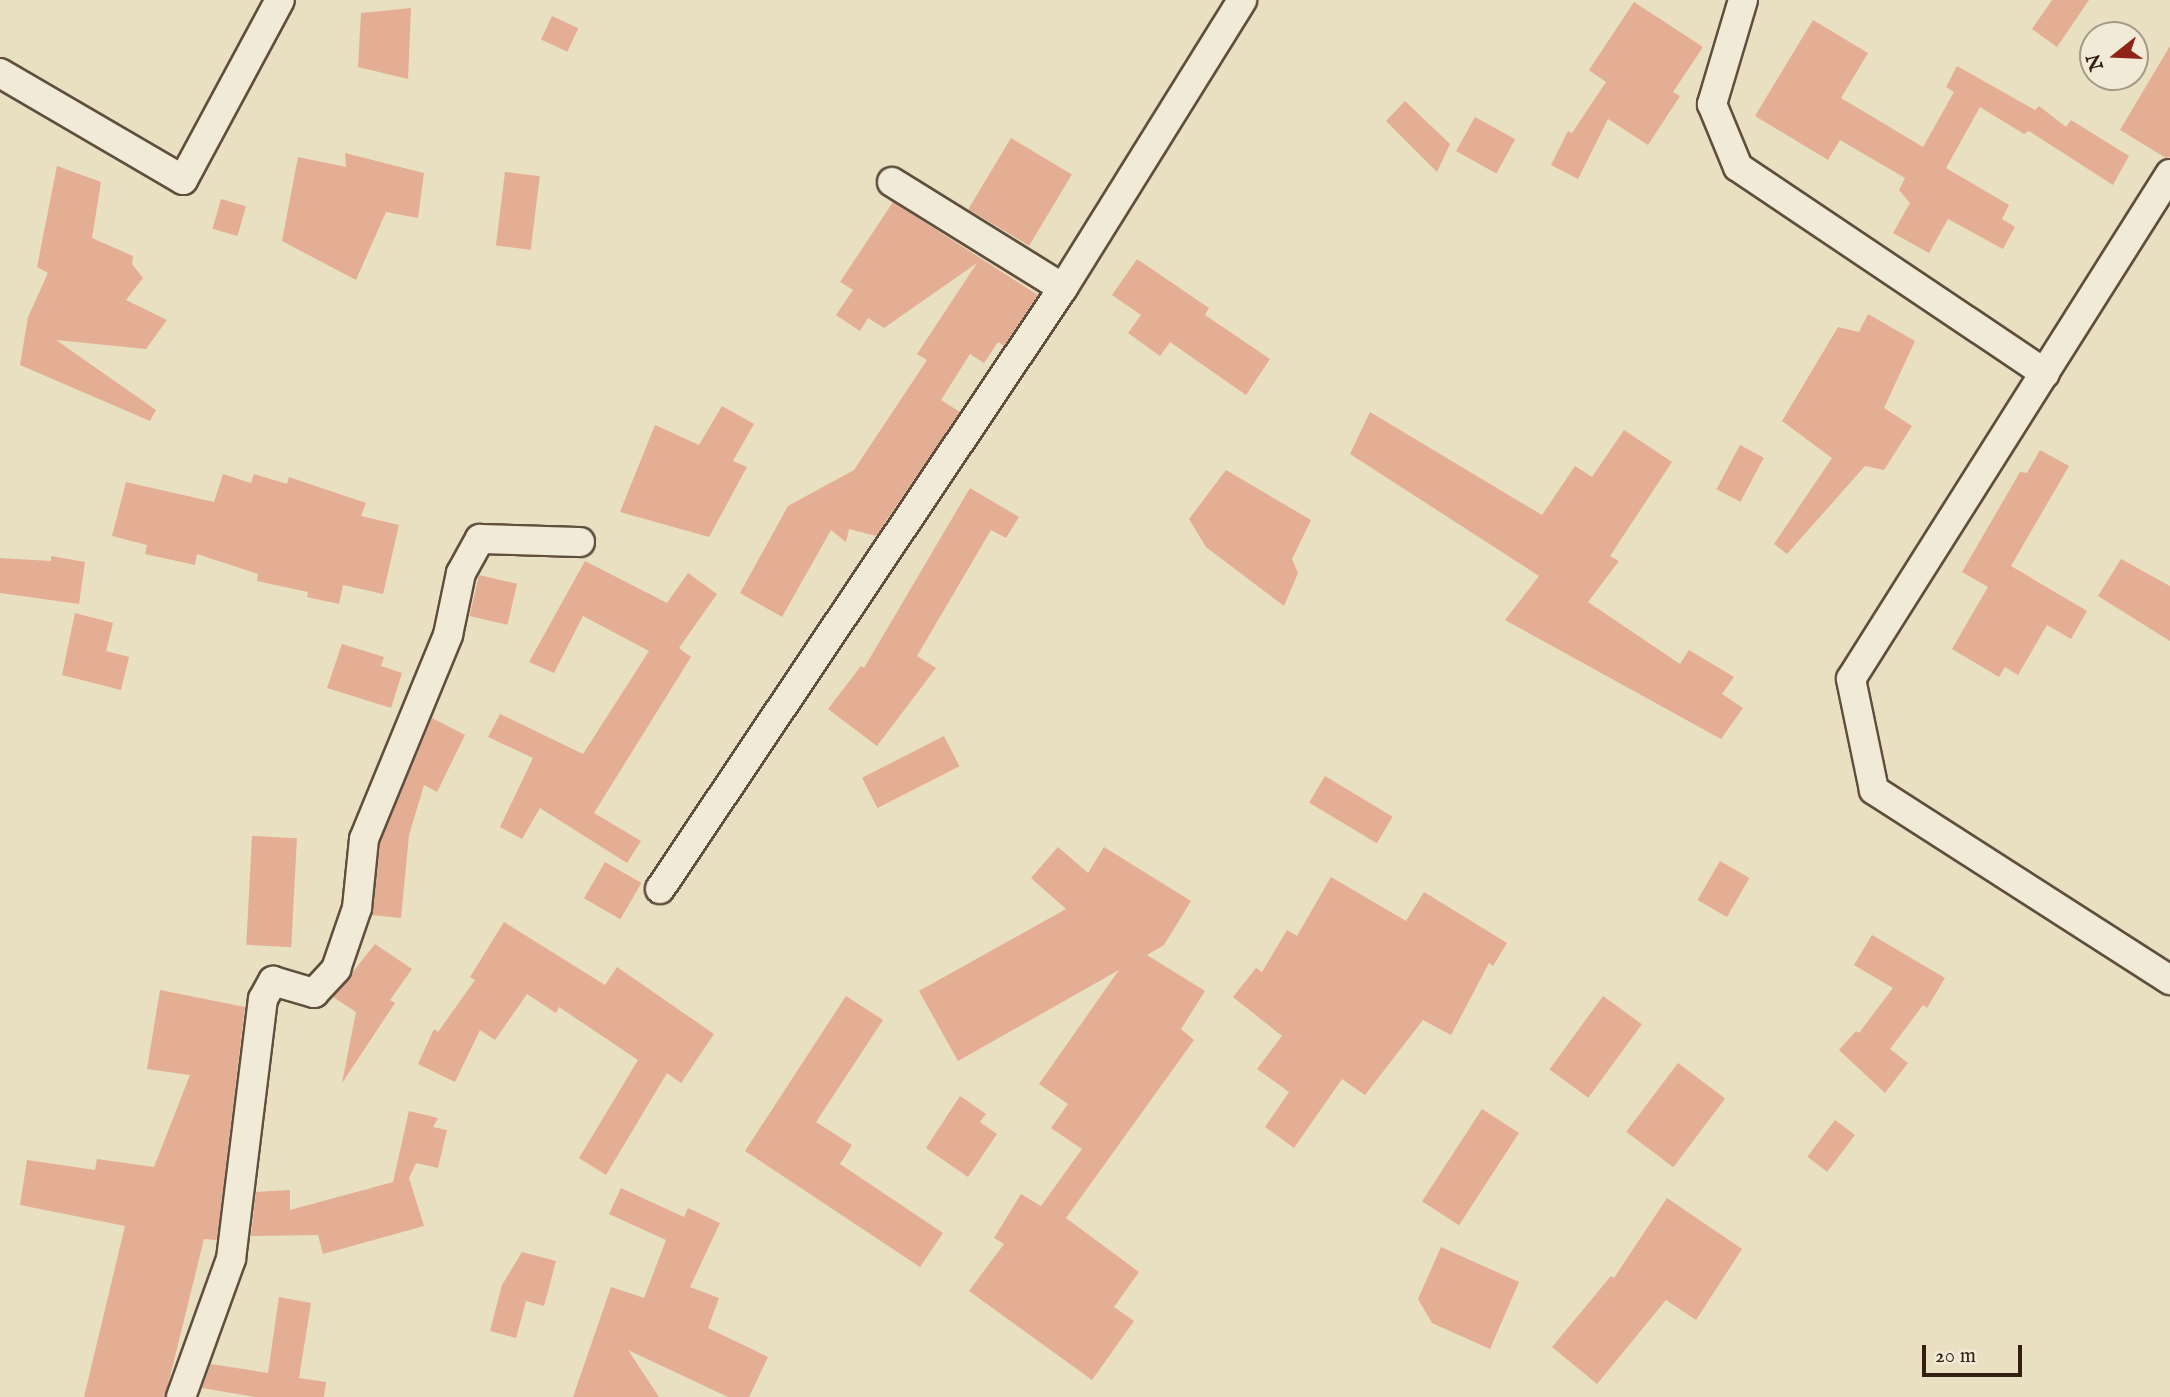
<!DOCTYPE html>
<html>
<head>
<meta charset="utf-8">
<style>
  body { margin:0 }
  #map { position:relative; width:2170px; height:1397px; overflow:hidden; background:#e9dfc1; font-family:"IM FELL English",serif }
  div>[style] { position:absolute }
  .building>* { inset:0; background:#e4ae95; transform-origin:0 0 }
  .roads { filter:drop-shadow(2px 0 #604f3e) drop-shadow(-2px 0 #604f3e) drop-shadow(0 2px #604f3e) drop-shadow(0 -2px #604f3e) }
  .minor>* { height:28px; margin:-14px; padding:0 14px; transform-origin:14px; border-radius:14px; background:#f1ead7 }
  span { translate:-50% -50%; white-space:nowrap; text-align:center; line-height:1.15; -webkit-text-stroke:5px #f1ead7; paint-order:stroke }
  .north { position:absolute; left:2079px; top:21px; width:70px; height:70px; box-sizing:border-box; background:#f1ead7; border:2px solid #a59988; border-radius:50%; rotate:252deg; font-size:19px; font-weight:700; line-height:28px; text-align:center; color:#331f12 }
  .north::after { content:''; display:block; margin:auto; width:24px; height:32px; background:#8f2418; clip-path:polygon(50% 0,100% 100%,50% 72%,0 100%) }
  .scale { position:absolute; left:1922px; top:1345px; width:100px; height:32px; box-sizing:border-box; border:4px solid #331f12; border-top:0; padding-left:9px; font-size:21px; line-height:24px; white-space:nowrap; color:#331f12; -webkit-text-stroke:5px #f1ead7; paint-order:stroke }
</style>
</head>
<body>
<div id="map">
  <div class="building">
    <div style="clip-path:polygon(2052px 0,2089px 0,2057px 47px,2032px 29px)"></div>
    <div style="clip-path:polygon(1634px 2px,1703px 47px,1673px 92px,1680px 96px,1648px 145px,1608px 119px,1578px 179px,1551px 165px,1568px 131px,1572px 133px,1606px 82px,1589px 70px)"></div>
    <div style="clip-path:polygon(411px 8px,408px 79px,358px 67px,361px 13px)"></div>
    <div style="left:552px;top:16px;width:29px;height:26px;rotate:25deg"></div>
    <div style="clip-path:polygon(1813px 20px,1868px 53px,1841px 98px,1923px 147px,1954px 92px,1946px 87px,1957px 66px,2035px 110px,2039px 106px,2066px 127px,2071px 120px,2129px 156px,2113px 185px,2029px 131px,2024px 134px,1980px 107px,1946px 168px,2009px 205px,2002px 219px,2015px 227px,2003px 249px,1948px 219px,1929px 253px,1893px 233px,1910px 203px,1899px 190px,1905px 178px,1840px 140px,1828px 160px,1755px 116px)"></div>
    <div style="clip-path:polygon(2170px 46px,2170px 157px,2166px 158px,2120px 130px)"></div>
    <div style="clip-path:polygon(1405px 101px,1450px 144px,1437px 172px,1386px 121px)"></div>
    <div style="left:1475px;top:117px;width:46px;height:39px;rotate:29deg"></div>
    <div style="left:1011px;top:138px;width:71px;height:83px;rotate:31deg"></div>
    <div style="clip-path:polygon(345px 153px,424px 173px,418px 218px,386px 212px,356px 280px,282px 241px,298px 157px,346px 167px)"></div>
    <div style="clip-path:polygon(57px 166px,101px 182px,92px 238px,133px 256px,132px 264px,143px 278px,126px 300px,167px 320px,146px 349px,56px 340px,156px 410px,150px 421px,20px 365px,28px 317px,48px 273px,37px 267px)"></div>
    <div style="left:505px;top:172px;width:35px;height:74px;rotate:7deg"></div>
    <div style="left:221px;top:199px;width:26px;height:31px;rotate:16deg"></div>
    <div style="clip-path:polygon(893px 202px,1038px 295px,1004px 346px,998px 342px,984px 363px,970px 354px,941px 400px,960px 412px,876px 536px,849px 529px,846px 542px,831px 530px,782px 617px,740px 593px,788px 506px,854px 470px,927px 360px,917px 354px,977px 263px,884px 328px,868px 318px,860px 331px,836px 315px,853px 290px,840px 282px)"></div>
    <div style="clip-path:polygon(1137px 259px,1209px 308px,1205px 315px,1270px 359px,1246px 395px,1170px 342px,1160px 356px,1128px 333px,1141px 315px,1112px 295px)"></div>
    <div style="clip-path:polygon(1868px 314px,1915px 341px,1884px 408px,1912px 426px,1884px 470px,1865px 466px,1787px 554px,1774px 544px,1832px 458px,1782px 421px,1838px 327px,1859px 332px)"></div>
    <div style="clip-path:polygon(722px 406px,754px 424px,733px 461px,747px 467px,709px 537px,620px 512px,655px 425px,699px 445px)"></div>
    <div style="clip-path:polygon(1370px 412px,1542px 515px,1575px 466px,1592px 477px,1624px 430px,1672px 462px,1610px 556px,1619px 561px,1588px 602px,1680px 664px,1689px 650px,1734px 677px,1722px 694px,1743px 708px,1721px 739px,1505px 620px,1539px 576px,1350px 454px)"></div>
    <div style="left:1740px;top:445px;width:27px;height:50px;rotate:28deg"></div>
    <div style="clip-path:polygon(2040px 450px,2069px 466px,2011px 566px,2087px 611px,2071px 639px,2047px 625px,2018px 675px,2005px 667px,1999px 677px,1952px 649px,1988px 587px,1962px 572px,2020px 472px,2027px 473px)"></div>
    <div style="clip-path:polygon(1226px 470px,1311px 520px,1292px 559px,1298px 573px,1284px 606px,1206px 547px,1189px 519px)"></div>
    <div style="clip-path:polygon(223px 474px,251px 483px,254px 474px,287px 484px,289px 477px,366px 503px,361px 516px,399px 525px,383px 594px,343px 585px,339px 604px,307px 597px,308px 592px,257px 581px,258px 574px,197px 554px,195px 565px,145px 554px,147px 545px,112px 536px,126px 482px,214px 502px)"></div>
    <div style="clip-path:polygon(970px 488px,1019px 517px,1006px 538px,991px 530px,917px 656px,936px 668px,877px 746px,828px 709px,861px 666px,864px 668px)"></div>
    <div style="clip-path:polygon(51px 556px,85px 562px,79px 604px,0 593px,0 558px,51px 561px)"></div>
    <div style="clip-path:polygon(2121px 559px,2170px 586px,2170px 641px,2098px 596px)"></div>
    <div style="clip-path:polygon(585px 561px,667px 603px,688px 573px,717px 594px,679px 648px,691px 657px,594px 813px,641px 841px,627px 863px,540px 808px,522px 839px,500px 827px,533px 758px,488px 737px,500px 714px,583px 754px,649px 651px,583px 616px,554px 673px,529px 662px)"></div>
    <div style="left:479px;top:575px;width:39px;height:42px;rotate:13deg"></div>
    <div style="clip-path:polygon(75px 613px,113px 623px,106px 651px,129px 657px,121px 690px,62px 675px)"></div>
    <div style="clip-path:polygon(342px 644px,384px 657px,381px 666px,402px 673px,391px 708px,327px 688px)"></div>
    <div style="clip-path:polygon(432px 718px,465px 735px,437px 792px,424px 785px,409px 835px,401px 918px,372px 915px,380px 843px)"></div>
    <div style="left:944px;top:736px;width:34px;height:92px;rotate:63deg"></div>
    <div style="left:1325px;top:776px;width:79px;height:31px;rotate:31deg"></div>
    <div style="left:252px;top:836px;width:45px;height:109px;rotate:3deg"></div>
    <div style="clip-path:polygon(1058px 847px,1088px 873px,1104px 847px,1191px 901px,1164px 945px,1147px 955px,1205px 991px,1181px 1029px,1194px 1040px,1066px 1218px,1139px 1272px,1114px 1307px,1134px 1321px,1092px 1380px,969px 1291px,1004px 1244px,994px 1238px,1021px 1194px,1041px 1206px,1082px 1149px,1051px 1128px,1068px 1104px,1039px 1084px,1119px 970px,958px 1061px,919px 991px,1066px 909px,1031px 878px)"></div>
    <div style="left:1720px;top:861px;width:34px;height:45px;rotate:30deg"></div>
    <div style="left:605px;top:862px;width:42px;height:42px;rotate:30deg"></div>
    <div style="clip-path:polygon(1331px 877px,1406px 921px,1424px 892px,1507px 943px,1493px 966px,1489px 963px,1451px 1035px,1423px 1020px,1365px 1095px,1342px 1079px,1294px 1148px,1265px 1127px,1289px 1092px,1257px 1069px,1282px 1036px,1233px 997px,1256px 968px,1262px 972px,1287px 930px,1297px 936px)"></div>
    <div style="clip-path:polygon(504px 922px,605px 985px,617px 967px,714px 1034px,681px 1083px,667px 1073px,606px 1175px,579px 1158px,638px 1060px,559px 1007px,556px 1013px,527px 994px,495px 1040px,480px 1030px,455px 1082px,418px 1064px,434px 1029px,438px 1032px,475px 980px,470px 977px)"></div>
    <div style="clip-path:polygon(1872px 935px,1945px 978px,1927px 1008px,1923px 1005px,1890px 1049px,1908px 1063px,1885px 1093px,1839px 1050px,1856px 1031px,1859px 1033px,1893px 988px,1854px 965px)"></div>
    <div style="clip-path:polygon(375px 944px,412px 969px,390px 1000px,395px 1003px,342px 1083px,356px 1012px,333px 997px)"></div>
    <div style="clip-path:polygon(160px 990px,245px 1007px,217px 1240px,204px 1239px,165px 1397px,84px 1397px,125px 1226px,20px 1205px,27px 1160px,95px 1170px,97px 1159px,154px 1167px,190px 1075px,147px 1069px)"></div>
    <div style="clip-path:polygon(846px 996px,883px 1020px,816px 1122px,852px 1145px,840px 1164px,943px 1233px,920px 1267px,745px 1151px)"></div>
    <div style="left:1603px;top:996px;width:48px;height:91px;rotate:36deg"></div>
    <div style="left:1678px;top:1063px;width:59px;height:86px;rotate:37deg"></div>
    <div style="clip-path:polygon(960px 1096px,986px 1114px,980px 1122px,997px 1134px,968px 1177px,926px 1148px)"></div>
    <div style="left:1482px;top:1109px;width:44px;height:110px;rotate:33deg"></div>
    <div style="clip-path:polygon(409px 1111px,438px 1118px,433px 1127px,447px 1130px,438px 1168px,416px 1163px,409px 1178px,424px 1226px,323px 1254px,318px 1235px,251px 1236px,256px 1192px,290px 1190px,290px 1210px,393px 1182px)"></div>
    <div style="left:1835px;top:1120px;width:25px;height:46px;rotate:37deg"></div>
    <div style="clip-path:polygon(621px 1188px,684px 1217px,688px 1208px,720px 1223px,690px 1287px,719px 1298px,708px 1328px,768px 1357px,749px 1397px,728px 1397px,628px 1350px,659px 1397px,573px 1397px,611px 1287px,644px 1298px,666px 1240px,609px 1214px)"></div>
    <div style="clip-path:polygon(1667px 1198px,1742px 1249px,1696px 1320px,1666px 1300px,1597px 1384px,1552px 1347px,1611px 1276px,1614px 1278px)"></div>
    <div style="clip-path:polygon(1441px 1247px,1519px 1282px,1490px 1349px,1432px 1323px,1418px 1299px)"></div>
    <div style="clip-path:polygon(522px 1252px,556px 1261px,544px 1306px,526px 1301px,516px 1338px,490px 1331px,502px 1285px)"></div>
    <div style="clip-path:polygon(279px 1297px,311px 1303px,299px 1378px,326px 1382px,324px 1397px,255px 1397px,202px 1388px,211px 1364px,268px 1373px)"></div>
  </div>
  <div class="roads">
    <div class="minor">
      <div style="left:1743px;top:0;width:109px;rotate:106.6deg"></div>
      <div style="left:1712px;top:104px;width:68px;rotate:67.6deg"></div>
      <div style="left:1738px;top:167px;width:370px;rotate:33.9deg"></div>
      <div style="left:0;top:73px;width:212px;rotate:30.3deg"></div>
      <div style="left:183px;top:180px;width:204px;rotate:-61.7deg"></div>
      <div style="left:2170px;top:174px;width:597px;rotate:122.28deg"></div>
      <div style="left:1851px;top:679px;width:113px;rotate:78.3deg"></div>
      <div style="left:1874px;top:790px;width:352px;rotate:32.7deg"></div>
      <div style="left:892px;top:182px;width:201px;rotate:31.8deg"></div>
      <div style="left:660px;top:889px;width:724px;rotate:-56.16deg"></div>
      <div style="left:1063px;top:288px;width:339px;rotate:-58.1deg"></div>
      <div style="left:181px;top:1397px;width:147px;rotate:-70.1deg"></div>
      <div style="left:231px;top:1259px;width:262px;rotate:-83deg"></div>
      <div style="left:263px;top:999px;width:21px;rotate:-61deg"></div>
      <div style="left:273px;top:981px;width:43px;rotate:16.3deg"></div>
      <div style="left:314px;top:993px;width:33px;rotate:-47deg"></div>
      <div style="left:336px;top:969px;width:65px;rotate:-71deg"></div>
      <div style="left:357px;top:908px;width:69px;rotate:-84.2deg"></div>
      <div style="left:364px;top:839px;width:221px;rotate:-67.6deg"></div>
      <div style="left:448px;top:635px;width:63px;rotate:-78.2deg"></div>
      <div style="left:461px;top:573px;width:39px;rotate:-61deg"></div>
      <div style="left:480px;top:539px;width:100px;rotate:1.7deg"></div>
    </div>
  </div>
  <div class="north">N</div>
  <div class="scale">20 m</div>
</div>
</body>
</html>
